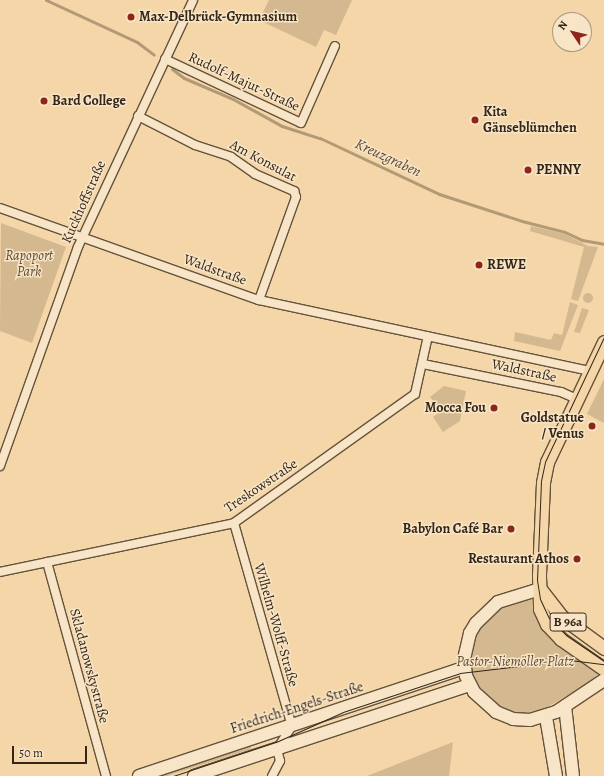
<!DOCTYPE html>
<html>
<head>
<meta charset="utf-8">
<style>
  body { margin:0 }
  #map { position:relative; width:604px; height:776px; overflow:hidden; background:#f5d6a8; font-family:Alegreya,serif }
  div>[style] { position:absolute }
  .green>* { inset:0; background:#d4b890 }
  .round { border-radius:50% }
  .stream>* { height:3px; margin:-1.5px; padding:0 1.5px; transform-origin:1.5px; border-radius:1.5px; background:#b39a77 }
  .roads { filter:drop-shadow(1px 0 #64533c) drop-shadow(-1px 0 #64533c) drop-shadow(0 1px #64533c) drop-shadow(0 -1px #64533c) }
  .minor>* { height:8px; margin:-4px; padding:0 4px; transform-origin:4px; border-radius:4px; background:#f8e4c6 }
  .secondary>* { height:12px; margin:-6px; padding:0 6px; transform-origin:6px; border-radius:6px; background:#f8e4c6 }
  .primary>* { height:13px; margin:-6.5px; padding:0 6.5px; transform-origin:6.5px; border-radius:6.5px; background:#f5d6a8 }
  .tram>* { height:1px; margin:-0.5px; padding:0 0.5px; transform-origin:0.5px; border-radius:0.5px; background:#342718 }
  .dots>* { width:11px; height:11px; translate:-50% -50%; box-sizing:border-box; border:2px solid #f8e4c6; border-radius:50% }
  span { translate:-50% -50%; white-space:nowrap; text-align:center; line-height:1.15; -webkit-text-stroke:3px #f8e4c6; paint-order:stroke }
  .shield-label span { padding:1px 3px; background:#f8e4c6; border:1px solid; border-radius:3px; -webkit-text-stroke-width:0 }
  .shield-label { font-size:13px; color:#342718; font-weight:700 }
  .poi-label { font-size:14px; color:#342718; font-weight:700 }
  .left { translate:0 -50%; text-align:left }
  .right { translate:-100% -50%; text-align:right }
  .street-label { font-size:14px; color:#342718 }
  .park-label { font-size:14px; color:#5c4b36; font-style:italic }
  .water-label { font-size:15px; color:#5a4a34; font-style:italic }
  .north { position:absolute; left:552px; top:12px; width:40px; height:40px; box-sizing:border-box; background:#f8e4c6; border:1px solid #aa9880; border-radius:50%; rotate:305deg; font-size:11px; font-weight:700; line-height:16px; text-align:center; color:#342718 }
  .north::after { content:''; display:block; margin:auto; width:14px; height:18px; background:#8f2418; clip-path:polygon(50% 0,100% 100%,50% 72%,0 100%) }
  .scale { position:absolute; left:12px; top:746px; width:75px; height:18px; box-sizing:border-box; border:2px solid #342718; border-top:0; padding-left:5px; font-size:12px; line-height:14px; white-space:nowrap; color:#342718; -webkit-text-stroke:3px #f8e4c6; paint-order:stroke }
</style>
</head>
<body>
<div id="map">
  <div class="green">
    <div style="clip-path:polygon(269px 0,352px 0,336px 35px,324px 30px,316px 47px,259px 20px)"></div>
    <div style="clip-path:polygon(1px 223px,66px 247px,32px 343px,0 331px)"></div>
    <div style="clip-path:polygon(531px 226px,565px 234px,588px 246px,598px 247px,578px 301px,571px 299px,584px 247px,530px 231px)"></div>
    <div class="round" style="left:583px;top:293px;width:10px;height:10px"></div>
    <div style="clip-path:polygon(570px 302px,578px 305px,560px 351px,514px 341px,515px 332px,551px 340px,554px 333px,562px 335px)"></div>
    <div style="clip-path:polygon(582px 308px,589px 310px,580px 333px,574px 332px)"></div>
    <div style="clip-path:polygon(604px 379px,604px 423px,587px 414px)"></div>
    <div style="clip-path:polygon(444px 386px,466px 391px,460px 421px,443px 432px,433px 417px,441px 411px,430px 397px)"></div>
    <div style="clip-path:polygon(528px 598px,531px 599px,537px 616px,598px 674px,589px 683px,544px 709px,521px 714px,497px 706px,478px 687px,471px 672px,470px 655px,477px 629px,500px 605px)"></div>
    <div style="clip-path:polygon(453px 742px,449px 776px,367px 776px)"></div>
    <div style="clip-path:polygon(250px 744px,251px 749px,167px 776px,151px 776px)"></div>
  </div>
  <div class="stream">
    <div style="left:46px;top:0;width:100px;rotate:24.8deg"></div>
    <div style="left:137px;top:42px;width:21px;rotate:37deg"></div>
    <div style="left:172px;top:69px;width:15px;rotate:37deg"></div>
    <div style="left:184px;top:78px;width:53px;rotate:23.2deg"></div>
    <div style="left:233px;top:99px;width:56px;rotate:28.9deg"></div>
    <div style="left:282px;top:126px;width:40px;rotate:18deg"></div>
    <div style="left:320px;top:138px;width:132px;rotate:25.2deg"></div>
    <div style="left:439px;top:194px;width:87px;rotate:18deg"></div>
    <div style="left:522px;top:221px;width:44px;rotate:14.3deg"></div>
    <div style="left:565px;top:232px;width:19px;rotate:25deg"></div>
    <div style="left:582px;top:240px;width:22px;rotate:10deg"></div>
  </div>
  <div class="roads">
    <div class="minor">
      <div style="left:165px;top:59px;width:150px;rotate:25.2deg"></div>
      <div style="left:301px;top:123px;width:84px;rotate:-66.2deg"></div>
      <div style="left:138px;top:116px;width:64px;rotate:27deg"></div>
      <div style="left:195px;top:145px;width:38px;rotate:18deg"></div>
      <div style="left:231px;top:157px;width:29px;rotate:35deg"></div>
      <div style="left:255px;top:174px;width:43px;rotate:23.6deg"></div>
      <div style="left:294px;top:191px;width:6px;rotate:72deg"></div>
      <div style="left:296px;top:197px;width:109px;rotate:109.8deg"></div>
      <div style="left:0;top:208px;width:275px;rotate:19.6deg"></div>
      <div style="left:259px;top:300px;width:339px;rotate:12.1deg"></div>
      <div style="left:423px;top:364px;width:141px;rotate:11.5deg"></div>
      <div style="left:561px;top:392px;width:17px;rotate:24deg"></div>
      <div style="left:0;top:466px;width:232px;rotate:-70.4deg"></div>
      <div style="left:78px;top:247px;width:272px;rotate:-65deg"></div>
      <div style="left:234px;top:523px;width:211px;rotate:74.1deg"></div>
      <div style="left:292px;top:726px;width:27px;rotate:123deg"></div>
      <div style="left:277px;top:749px;width:12px;rotate:76deg"></div>
      <div style="left:280px;top:761px;width:17px;rotate:118deg"></div>
      <div style="left:47px;top:562px;width:222px;rotate:74.6deg"></div>
      <div style="left:0;top:572px;width:239px;rotate:-11.8deg"></div>
      <div style="left:234px;top:523px;width:222px;rotate:-35.5deg"></div>
      <div style="left:415px;top:394px;width:59px;rotate:-77.4deg"></div>
    </div>
    <div class="secondary">
      <div style="left:540px;top:589px;width:44px;rotate:162.8deg"></div>
      <div style="left:498px;top:602px;width:30px;rotate:136deg"></div>
      <div style="left:476px;top:623px;width:12px;rotate:121deg"></div>
      <div style="left:470px;top:633px;width:27px;rotate:103deg"></div>
      <div style="left:464px;top:659px;width:17px;rotate:83deg"></div>
      <div style="left:466px;top:676px;width:18px;rotate:63deg"></div>
      <div style="left:474px;top:692px;width:30px;rotate:42deg"></div>
      <div style="left:496px;top:712px;width:18px;rotate:22deg"></div>
      <div style="left:513px;top:719px;width:17px;rotate:3deg"></div>
      <div style="left:530px;top:720px;width:27px;rotate:-17deg"></div>
      <div style="left:556px;top:712px;width:58px;rotate:-33.7deg"></div>
      <div style="left:565px;top:706px;width:70px;rotate:83.5deg"></div>
      <div style="left:546px;top:717px;width:60px;rotate:80.4deg"></div>
      <div style="left:139px;top:776px;width:342px;rotate:-18.4deg"></div>
      <div style="left:194px;top:776px;width:290px;rotate:-18.3deg"></div>
    </div>
    <div class="primary">
      <div style="left:604px;top:342px;width:133px;rotate:115.4deg"></div>
      <div style="left:547px;top:462px;width:21px;rotate:101deg"></div>
      <div style="left:543px;top:483px;width:93px;rotate:92.5deg"></div>
      <div style="left:539px;top:576px;width:33px;rotate:88deg"></div>
      <div style="left:540px;top:609px;width:17px;rotate:65deg"></div>
      <div style="left:547px;top:624px;width:21px;rotate:47deg"></div>
      <div style="left:561px;top:639px;width:52px;rotate:34.9deg"></div>
      <div style="left:540px;top:589px;width:37px;rotate:52deg"></div>
      <div style="left:563px;top:618px;width:51px;rotate:36.2deg"></div>
    </div>
  </div>
  <div class="tram">
    <div style="left:604px;top:337px;width:138px;rotate:115.3deg"></div>
    <div style="left:545px;top:462px;width:19px;rotate:102deg"></div>
    <div style="left:541px;top:481px;width:99px;rotate:92.3deg"></div>
    <div style="left:537px;top:580px;width:19px;rotate:81deg"></div>
    <div style="left:540px;top:599px;width:21px;rotate:65deg"></div>
    <div style="left:549px;top:618px;width:24px;rotate:45deg"></div>
    <div style="left:566px;top:635px;width:46px;rotate:34.4deg"></div>
    <div style="left:173px;top:776px;width:108px;rotate:-18.3deg"></div>
    <div style="left:276px;top:742px;width:73px;rotate:-24.1deg"></div>
    <div style="left:343px;top:712px;width:123px;rotate:-18.4deg"></div>
    <div style="left:460px;top:673px;width:111px;rotate:-6.7deg"></div>
    <div style="left:570px;top:660px;width:34px;rotate:7deg"></div>
  </div>
  <div class="dots">
    <div style="left:131px;top:17px;background:#8f2418"></div>
    <div style="left:44px;top:101px;background:#8f2418"></div>
    <div style="left:475px;top:120px;background:#8f2418"></div>
    <div style="left:528px;top:170px;background:#8f2418"></div>
    <div style="left:479px;top:265px;background:#8f2418"></div>
    <div style="left:494px;top:408px;background:#8f2418"></div>
    <div style="left:592px;top:426px;background:#8f2418"></div>
    <div style="left:511px;top:529px;background:#8f2418"></div>
    <div style="left:577px;top:559px;background:#8f2418"></div>
  </div>
  <div class="shield-label">
    <span style="left:568px;top:622px">B 96a</span>
  </div>
  <div class="poi-label">
    <span class="left" style="left:139px;top:17px">Max-Delbrück-Gymnasium</span>
    <span class="left" style="left:52px;top:101px">Bard College</span>
    <span class="left" style="left:483px;top:120px">Kita<br>Gänseblümchen</span>
    <span class="left" style="left:536px;top:170px">PENNY</span>
    <span class="left" style="left:487px;top:265px">REWE</span>
    <span class="right" style="left:486px;top:408px">Mocca Fou</span>
    <span class="right" style="left:584px;top:426px">Goldstatue<br>/ Venus</span>
    <span class="right" style="left:503px;top:529px">Babylon Café Bar</span>
    <span class="right" style="left:569px;top:559px">Restaurant Athos</span>
  </div>
  <div class="street-label">
    <span style="left:244px;top:82px;rotate:25deg">Rudolf-Majut-Straße</span>
    <span style="left:263px;top:161px;rotate:28deg">Am Konsulat</span>
    <span style="left:84px;top:202px;rotate:-66deg">Kuckhoffstraße</span>
    <span style="left:215px;top:270px;rotate:20deg">Waldstraße</span>
    <span style="left:524px;top:371px;rotate:12deg">Waldstraße</span>
    <span style="left:261px;top:486px;rotate:-34deg">Treskowstraße</span>
    <span style="left:276px;top:625px;rotate:74deg">Wilhelm-Wolff-Straße</span>
    <span style="left:89px;top:666px;rotate:75deg">Skladanowskystraße</span>
    <span style="left:297px;top:708px;rotate:-18deg">Friedrich-Engels-Straße</span>
  </div>
  <div class="park-label">
    <span style="left:29px;top:264px">Rapoport<br>Park</span>
    <span style="left:515px;top:662px">Pastor-Niemöller-Platz</span>
  </div>
  <div class="water-label">
    <span style="left:388px;top:158px;rotate:25deg">Kreuzgraben</span>
  </div>
  <div class="north">N</div>
  <div class="scale">50 m</div>
</div>
</body>
</html>
